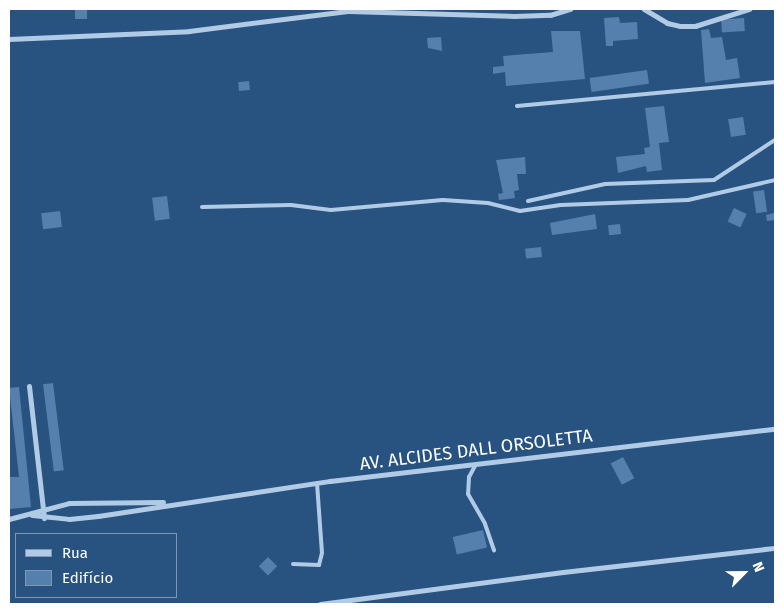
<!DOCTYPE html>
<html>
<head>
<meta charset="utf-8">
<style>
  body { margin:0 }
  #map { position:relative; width:784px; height:613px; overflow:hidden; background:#285381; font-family:"Fira Sans",sans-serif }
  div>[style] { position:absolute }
  .building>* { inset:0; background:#557fac; transform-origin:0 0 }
  .lane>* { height:4px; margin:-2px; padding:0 2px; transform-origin:2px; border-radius:2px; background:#b1cbe6 }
  .street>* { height:5px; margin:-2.5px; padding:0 2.5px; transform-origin:2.5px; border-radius:2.5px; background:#b1cbe6 }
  span { translate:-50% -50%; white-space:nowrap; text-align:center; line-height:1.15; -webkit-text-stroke:4px #285381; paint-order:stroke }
  .street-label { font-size:18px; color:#fff }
  .frame { position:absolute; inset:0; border:10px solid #fff; pointer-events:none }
  .legend { position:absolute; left:15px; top:533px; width:162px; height:65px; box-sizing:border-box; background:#285381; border:1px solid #7e98b3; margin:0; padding:6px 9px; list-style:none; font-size:15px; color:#fff }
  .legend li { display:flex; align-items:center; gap:10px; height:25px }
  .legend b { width:25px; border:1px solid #7e98b3 }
  .north { position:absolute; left:719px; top:548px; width:50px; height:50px; -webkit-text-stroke:4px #285381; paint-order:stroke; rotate:67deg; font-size:14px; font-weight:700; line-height:20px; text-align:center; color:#fff }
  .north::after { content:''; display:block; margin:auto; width:18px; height:22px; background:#fff; clip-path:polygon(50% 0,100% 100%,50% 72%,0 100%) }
</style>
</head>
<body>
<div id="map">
  <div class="building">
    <div style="left:75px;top:9px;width:12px;height:10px"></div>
    <div style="clip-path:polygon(619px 17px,620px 23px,637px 22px,638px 39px,613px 41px,613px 46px,606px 46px,604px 18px)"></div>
    <div style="left:744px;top:18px;width:13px;height:23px;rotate:86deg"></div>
    <div style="clip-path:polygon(709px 29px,711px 38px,722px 37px,726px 60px,737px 58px,740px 78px,705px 83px,701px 30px)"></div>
    <div style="clip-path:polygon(551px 31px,580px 31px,585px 79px,506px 86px,505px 72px,493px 74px,493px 67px,504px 66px,503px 56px,553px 52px)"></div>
    <div style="clip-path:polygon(441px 37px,442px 51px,428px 48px,427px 38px)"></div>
    <div style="left:647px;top:70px;width:14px;height:58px;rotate:82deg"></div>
    <div style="left:249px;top:81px;width:9px;height:11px;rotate:84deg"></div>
    <div style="clip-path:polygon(664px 106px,669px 142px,659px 143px,662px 170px,647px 172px,646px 166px,618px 173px,616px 157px,645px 154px,644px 148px,650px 147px,645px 108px)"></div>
    <div style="left:743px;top:117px;width:18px;height:15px;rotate:81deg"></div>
    <div style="clip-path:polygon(525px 157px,526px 174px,517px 174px,519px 190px,514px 191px,515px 198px,499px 200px,498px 194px,503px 193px,496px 160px)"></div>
    <div style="left:764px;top:190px;width:22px;height:11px;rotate:82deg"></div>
    <div style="left:167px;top:196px;width:23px;height:15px;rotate:83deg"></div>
    <div style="left:734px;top:208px;width:14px;height:15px;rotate:25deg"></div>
    <div style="left:60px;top:211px;width:16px;height:19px;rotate:83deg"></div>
    <div style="clip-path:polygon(774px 213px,775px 220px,767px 221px,766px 215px)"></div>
    <div style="clip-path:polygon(595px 214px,597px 229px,552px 235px,550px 223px)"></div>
    <div style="left:620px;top:224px;width:10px;height:12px;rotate:84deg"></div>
    <div style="left:541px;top:247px;width:10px;height:16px;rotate:84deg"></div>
    <div style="left:53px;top:383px;width:88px;height:10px;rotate:83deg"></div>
    <div style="clip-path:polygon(19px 387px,31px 507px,9px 509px,9px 477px,19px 477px,9px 388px)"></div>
    <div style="left:623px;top:457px;width:24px;height:14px;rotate:62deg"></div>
    <div style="left:483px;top:530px;width:18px;height:31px;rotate:77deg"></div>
    <div style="left:268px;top:557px;width:13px;height:13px;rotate:45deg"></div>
  </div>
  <div class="lane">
    <div style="left:517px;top:106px;width:259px;rotate:-5.3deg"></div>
    <div style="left:528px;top:201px;width:79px;rotate:-12.4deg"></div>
    <div style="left:605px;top:184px;width:109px;rotate:-2.1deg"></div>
    <div style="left:714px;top:180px;width:73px;rotate:-33.3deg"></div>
    <div style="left:202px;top:207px;width:89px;rotate:-1.3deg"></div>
    <div style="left:291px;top:205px;width:40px;rotate:7.1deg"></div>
    <div style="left:331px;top:210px;width:112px;rotate:-5.1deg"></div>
    <div style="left:443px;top:200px;width:45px;rotate:3.8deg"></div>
    <div style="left:488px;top:203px;width:33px;rotate:14deg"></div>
    <div style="left:520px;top:211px;width:41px;rotate:-8.3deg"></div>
    <div style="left:561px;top:205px;width:127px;rotate:-2.3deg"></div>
    <div style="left:688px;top:200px;width:89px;rotate:-12.9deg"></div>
    <div style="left:476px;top:464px;width:15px;rotate:118deg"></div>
    <div style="left:469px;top:477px;width:17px;rotate:93deg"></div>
    <div style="left:468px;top:494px;width:34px;rotate:60deg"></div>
    <div style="left:485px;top:524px;width:28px;rotate:71deg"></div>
    <div style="left:293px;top:564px;width:26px;rotate:2deg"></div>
    <div style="left:319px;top:565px;width:12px;rotate:-76deg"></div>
    <div style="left:322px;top:553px;width:70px;rotate:-94.1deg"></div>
  </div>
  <div class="street">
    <div style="left:644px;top:9px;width:27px;rotate:31deg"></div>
    <div style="left:667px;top:23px;width:13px;rotate:13deg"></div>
    <div style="left:680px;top:26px;width:15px"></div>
    <div style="left:695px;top:26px;width:57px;rotate:-17.5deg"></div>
    <div style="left:9px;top:39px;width:180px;rotate:-2.5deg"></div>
    <div style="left:189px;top:31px;width:160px;rotate:-7.2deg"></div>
    <div style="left:348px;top:11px;width:166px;rotate:1.7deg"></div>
    <div style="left:514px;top:16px;width:36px;rotate:-2deg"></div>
    <div style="left:550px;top:15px;width:21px;rotate:-17deg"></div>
    <div style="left:29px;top:386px;width:133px;rotate:83.5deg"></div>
    <div style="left:32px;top:515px;width:37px;rotate:6deg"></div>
    <div style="left:69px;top:519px;width:29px;rotate:-6deg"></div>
    <div style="left:98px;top:516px;width:235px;rotate:-8.6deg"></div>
    <div style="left:330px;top:481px;width:448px;rotate:-6.7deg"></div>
    <div style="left:9px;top:519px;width:62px;rotate:-14.9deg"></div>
    <div style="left:69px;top:503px;width:94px;rotate:-0.6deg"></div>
    <div style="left:320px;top:604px;width:245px;rotate:-7.5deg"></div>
    <div style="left:563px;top:572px;width:213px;rotate:-6.5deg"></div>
  </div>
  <div class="street-label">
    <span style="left:476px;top:450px;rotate:-7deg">AV. ALCIDES DALL ORSOLETTA</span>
  </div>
  <div class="frame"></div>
  <ul class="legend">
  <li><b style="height:6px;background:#b1cbe6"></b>Rua</li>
  <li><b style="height:14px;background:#557fac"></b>Edifício</li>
  </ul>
  <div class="north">N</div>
</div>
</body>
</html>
